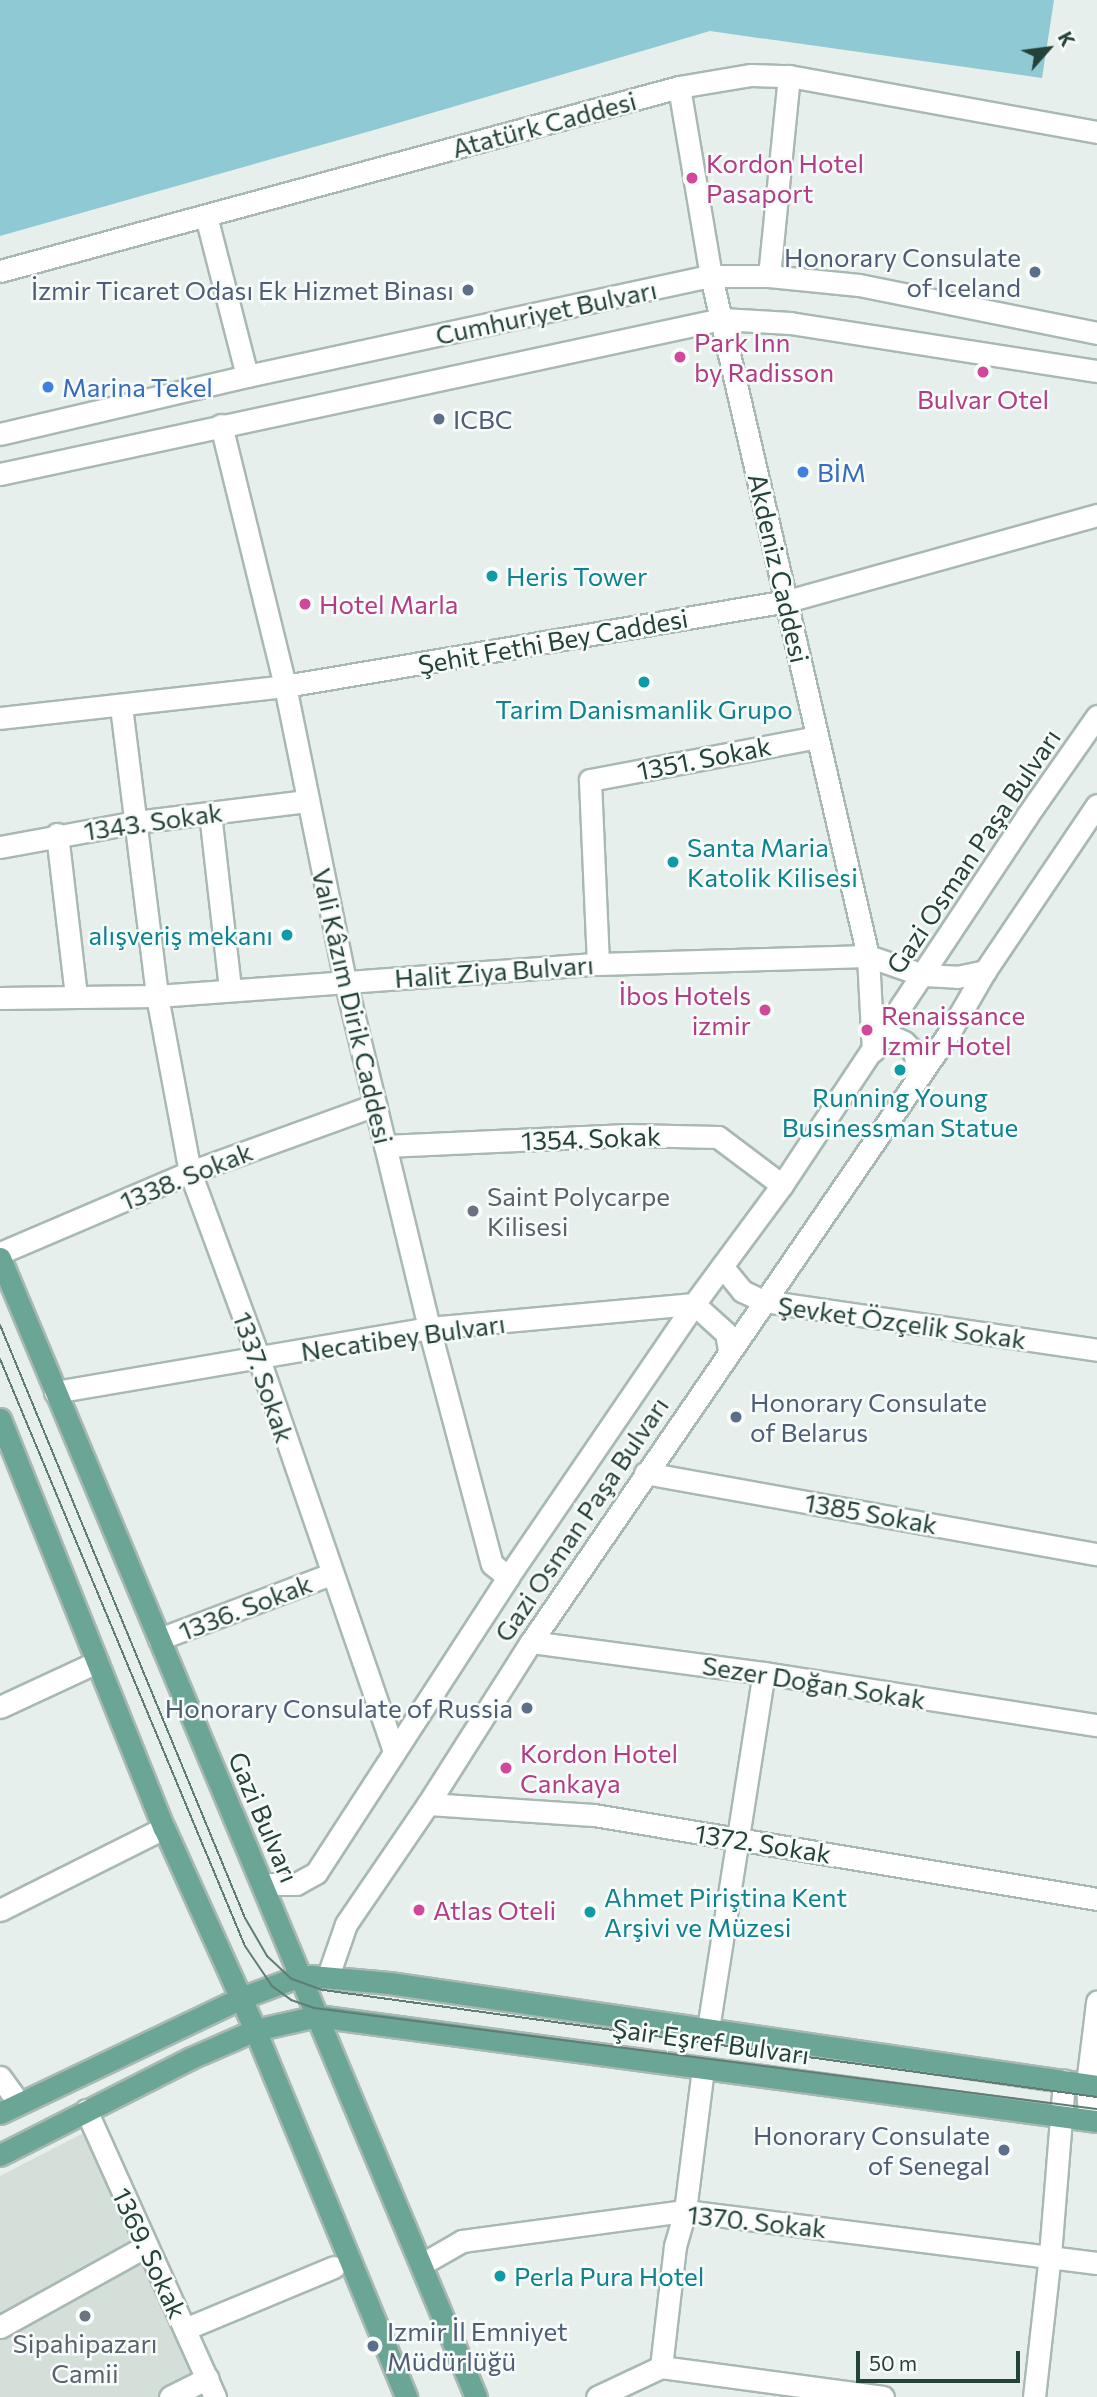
<!DOCTYPE html>
<html>
<head>
<meta charset="utf-8">
<style>
  body { margin:0 }
  #map { position:relative; width:1097px; height:2397px; overflow:hidden; background:#e6efeb; font-family:Commissioner,sans-serif }
  div>[style] { position:absolute }
  .built>* { inset:0; background:#d4dfda }
  .water>* { inset:0; background:#8ec9d4 }
  .roads { filter:drop-shadow(2px 0 #a8b8b2) drop-shadow(-2px 0 #a8b8b2) drop-shadow(0 2px #a8b8b2) drop-shadow(0 -2px #a8b8b2) }
  .minor>* { height:21px; margin:-10.5px; padding:0 10.5px; transform-origin:10.5px; border-radius:10.5px; background:#fff }
  .tertiary>* { height:21px; margin:-10.5px; padding:0 10.5px; transform-origin:10.5px; border-radius:10.5px; background:#fff }
  .secondary>* { height:21px; margin:-10.5px; padding:0 10.5px; transform-origin:10.5px; border-radius:10.5px; background:#fff }
  .primary>* { height:21px; margin:-10.5px; padding:0 10.5px; transform-origin:10.5px; border-radius:10.5px; background:#6aa596 }
  .tram>* { height:2px; margin:-1px; padding:0 1px; transform-origin:1px; border-radius:1px; background:#5f7d75 }
  .dots>* { width:19px; height:19px; translate:-50% -50%; box-sizing:border-box; border:4px solid #f7fbf9; border-radius:50% }
  span { translate:-50% -50%; white-space:nowrap; text-align:center; line-height:1.15; -webkit-text-stroke:5px #f7fbf9; paint-order:stroke }
  .street-label { font-size:26px; color:#24423a }
  .hotel-label { font-size:26px; color:#b23c85 }
  .left { translate:0 -50%; text-align:left }
  .right { translate:-100% -50%; text-align:right }
  .service-label { font-size:26px; color:#4e5e75 }
  .shop-label { font-size:26px; color:#366cbe }
  .culture-label { font-size:26px; color:#0d838f }
  .worship-label { font-size:26px; color:#5b616d }
  .north { position:absolute; left:1013px; top:14px; width:70px; height:70px; -webkit-text-stroke:5px #f7fbf9; paint-order:stroke; rotate:62deg; font-size:19px; font-weight:700; line-height:28px; text-align:center; color:#24423a }
  .north::after { content:''; display:block; margin:auto; width:24px; height:32px; background:#24423a; clip-path:polygon(50% 0,100% 100%,50% 72%,0 100%) }
  .scale { position:absolute; left:856px; top:2351px; width:164px; height:32px; box-sizing:border-box; border:4px solid #24423a; border-top:0; padding-left:9px; font-size:21px; line-height:24px; white-space:nowrap; color:#24423a; -webkit-text-stroke:5px #f7fbf9; paint-order:stroke }
</style>
</head>
<body>
<div id="map">
  <div class="built">
    <div style="clip-path:polygon(103px 2123px,219px 2397px,0 2397px,0 2176px)"></div>
  </div>
  <div class="water">
    <div style="clip-path:polygon(0 0,1054px 0,1042px 78px,710px 31px,374px 130px,0 236px)"></div>
  </div>
  <div class="roads">
    <div class="minor">
      <div style="left:679px;top:87px;width:192px;rotate:80.4deg"></div>
      <div style="left:711px;top:276px;width:698px;rotate:77deg"></div>
      <div style="left:206px;top:216px;width:165px;rotate:75.6deg"></div>
      <div style="left:0;top:271px;width:703px;rotate:-15.16deg"></div>
      <div style="left:679px;top:87px;width:73px;rotate:-9.5deg"></div>
      <div style="left:751px;top:75px;width:38px;rotate:2deg"></div>
      <div style="left:789px;top:76px;width:313px;rotate:10.3deg"></div>
      <div style="left:769px;top:276px;width:201px;rotate:-84.3deg"></div>
      <div style="left:221px;top:425px;width:269px;rotate:76.2deg"></div>
      <div style="left:285px;top:686px;width:300px;rotate:78.5deg"></div>
      <div style="left:121px;top:706px;width:292px;rotate:82.9deg"></div>
      <div style="left:157px;top:996px;width:179px;rotate:79.4deg"></div>
      <div style="left:190px;top:1172px;width:199px;rotate:69.7deg"></div>
      <div style="left:259px;top:1359px;width:415px;rotate:71deg"></div>
      <div style="left:0;top:718px;width:287px;rotate:-6.4deg"></div>
      <div style="left:210px;top:813px;width:177px;rotate:83.5deg"></div>
      <div style="left:57px;top:834px;width:162px;rotate:83.3deg"></div>
      <div style="left:0;top:847px;width:138px;rotate:-10.4deg"></div>
      <div style="left:136px;top:822px;width:172px;rotate:-7deg"></div>
      <div style="left:598px;top:964px;width:184px;rotate:-92.5deg"></div>
      <div style="left:590px;top:780px;width:231px;rotate:-10.7deg"></div>
      <div style="left:385px;top:1146px;width:243px;rotate:-2.6deg"></div>
      <div style="left:628px;top:1135px;width:90px;rotate:1.3deg"></div>
      <div style="left:718px;top:1137px;width:80px;rotate:36.9deg"></div>
      <div style="left:0;top:1253px;width:207px;rotate:-23.1deg"></div>
      <div style="left:190px;top:1172px;width:197px;rotate:-19.9deg"></div>
      <div style="left:722px;top:1266px;width:32px;rotate:51deg"></div>
      <div style="left:742px;top:1291px;width:23px;rotate:25deg"></div>
      <div style="left:763px;top:1301px;width:338px;rotate:8.3deg"></div>
      <div style="left:55px;top:1392px;width:379px;rotate:-9.7deg"></div>
      <div style="left:429px;top:1328px;width:266px;rotate:-5.2deg"></div>
      <div style="left:694px;top:1304px;width:43px;rotate:42.2deg"></div>
      <div style="left:726px;top:1333px;width:17px;rotate:80deg"></div>
      <div style="left:645px;top:1473px;width:459px;rotate:10.2deg"></div>
      <div style="left:159px;top:1639px;width:184px;rotate:-20.7deg"></div>
      <div style="left:0;top:1707px;width:107px;rotate:-24.9deg"></div>
      <div style="left:428px;top:1804px;width:166px;rotate:3.8deg"></div>
      <div style="left:594px;top:1815px;width:510px;rotate:9.48deg"></div>
      <div style="left:0;top:1910px;width:183px;rotate:-26.6deg"></div>
      <div style="left:708px;top:2029px;width:360px;rotate:-81.1deg"></div>
      <div style="left:0;top:2077px;width:32px;rotate:54deg"></div>
      <div style="left:86px;top:2110px;width:315px;rotate:65.8deg"></div>
      <div style="left:1089px;top:2120px;width:36px;rotate:-93deg"></div>
      <div style="left:1087px;top:2084px;width:83px;rotate:-83deg"></div>
      <div style="left:422px;top:2264px;width:46px;rotate:-29.9deg"></div>
      <div style="left:462px;top:2241px;width:225px;rotate:-7.7deg"></div>
      <div style="left:685px;top:2211px;width:415px;rotate:7.2deg"></div>
      <div style="left:0;top:2327px;width:167px;rotate:-29deg"></div>
      <div style="left:185px;top:2329px;width:161px;rotate:-22.6deg"></div>
      <div style="left:661px;top:2367px;width:122px;rotate:-83.4deg"></div>
      <div style="left:675px;top:2246px;width:36px;rotate:-74deg"></div>
      <div style="left:685px;top:2211px;width:143px;rotate:-82.8deg"></div>
      <div style="left:170px;top:2397px;width:42px;rotate:-26.6deg"></div>
      <div style="left:597px;top:2397px;width:71px;rotate:-25.1deg"></div>
      <div style="left:661px;top:2367px;width:224px;rotate:7.7deg"></div>
      <div style="left:1034px;top:2397px;width:143px;rotate:-83.6deg"></div>
      <div style="left:1050px;top:2255px;width:175px;rotate:-85.4deg"></div>
    </div>
    <div class="tertiary">
      <div style="left:285px;top:686px;width:509px;rotate:-9.61deg"></div>
      <div style="left:787px;top:601px;width:322px;rotate:-15.5deg"></div>
      <div style="left:868px;top:956px;width:95px;rotate:87deg"></div>
      <div style="left:345px;top:980px;width:358px;rotate:76.4deg"></div>
      <div style="left:429px;top:1328px;width:244px;rotate:75.1deg"></div>
      <div style="left:492px;top:1564px;width:21px;rotate:39deg"></div>
      <div style="left:0;top:998px;width:157px;rotate:-0.7deg"></div>
      <div style="left:157px;top:996px;width:442px;rotate:-4.2deg"></div>
      <div style="left:598px;top:964px;width:270px;rotate:-1.7deg"></div>
      <div style="left:868px;top:956px;width:58px;rotate:19.1deg"></div>
      <div style="left:923px;top:975px;width:34px;rotate:3deg"></div>
      <div style="left:957px;top:977px;width:29px;rotate:-12deg"></div>
      <div style="left:882px;top:1037px;width:11px"></div>
      <div style="left:893px;top:1037px;width:12px;rotate:24deg"></div>
      <div style="left:904px;top:1042px;width:14px;rotate:45deg"></div>
      <div style="left:914px;top:1052px;width:25px;rotate:78deg"></div>
      <div style="left:531px;top:1642px;width:235px;rotate:7.6deg"></div>
      <div style="left:764px;top:1673px;width:337px;rotate:8.9deg"></div>
      <div style="left:262px;top:1884px;width:34px"></div>
      <div style="left:296px;top:1884px;width:23px;rotate:-29deg"></div>
      <div style="left:316px;top:1873px;width:353px;rotate:-57deg"></div>
      <div style="left:508px;top:1577px;width:330px;rotate:-55.7deg"></div>
      <div style="left:694px;top:1304px;width:148px;rotate:-53.5deg"></div>
      <div style="left:782px;top:1185px;width:443px;rotate:-56.4deg"></div>
      <div style="left:1027px;top:816px;width:122px;rotate:-55deg"></div>
      <div style="left:328px;top:1976px;width:55px;rotate:-70.9deg"></div>
      <div style="left:346px;top:1924px;width:145px;rotate:-55.7deg"></div>
      <div style="left:428px;top:1804px;width:192px;rotate:-57.6deg"></div>
      <div style="left:531px;top:1642px;width:739px;rotate:-55.54deg"></div>
      <div style="left:949px;top:1033px;width:72px;rotate:-59.9deg"></div>
      <div style="left:985px;top:971px;width:200px;rotate:-56deg"></div>
    </div>
    <div class="secondary">
      <div style="left:0;top:434px;width:254px;rotate:-13.2deg"></div>
      <div style="left:247px;top:376px;width:475px;rotate:-12.2deg"></div>
      <div style="left:711px;top:276px;width:58px"></div>
      <div style="left:769px;top:276px;width:90px;rotate:5.7deg"></div>
      <div style="left:859px;top:285px;width:243px;rotate:11.4deg"></div>
      <div style="left:0;top:474px;width:738px;rotate:-12.12deg"></div>
      <div style="left:722px;top:319px;width:68px;rotate:3.4deg"></div>
      <div style="left:790px;top:323px;width:311px;rotate:8.9deg"></div>
    </div>
    <div class="primary">
      <div style="left:0;top:1258px;width:1234px;rotate:67.32deg"></div>
      <div style="left:0;top:1419px;width:441px;rotate:68.2deg"></div>
      <div style="left:164px;top:1828px;width:222px;rotate:65.7deg"></div>
      <div style="left:255px;top:2030px;width:397px;rotate:67.6deg"></div>
      <div style="left:0;top:2113px;width:267px;rotate:-25.5deg"></div>
      <div style="left:241px;top:1998px;width:54px;rotate:-20.4deg"></div>
      <div style="left:292px;top:1979px;width:19px;rotate:-9deg"></div>
      <div style="left:311px;top:1976px;width:78px;rotate:5.1deg"></div>
      <div style="left:389px;top:1983px;width:715px;rotate:8.28deg"></div>
      <div style="left:0;top:2155px;width:214px;rotate:-26.9deg"></div>
      <div style="left:191px;top:2058px;width:70px;rotate:-23.6deg"></div>
      <div style="left:255px;top:2030px;width:64px;rotate:-12.7deg"></div>
      <div style="left:317px;top:2016px;width:787px;rotate:7.67deg"></div>
    </div>
  </div>
  <div class="tram">
    <div style="left:0;top:1325px;width:642px;rotate:67.55deg"></div>
    <div style="left:245px;top:1918px;width:44px;rotate:59.9deg"></div>
    <div style="left:267px;top:1956px;width:34px;rotate:43deg"></div>
    <div style="left:292px;top:1979px;width:33px;rotate:20deg"></div>
    <div style="left:323px;top:1990px;width:781px;rotate:7.87deg"></div>
    <div style="left:0;top:1359px;width:636px;rotate:67.35deg"></div>
    <div style="left:245px;top:1946px;width:48px;rotate:56deg"></div>
    <div style="left:272px;top:1986px;width:24px;rotate:36deg"></div>
    <div style="left:291px;top:2000px;width:24px;rotate:19deg"></div>
    <div style="left:314px;top:2008px;width:789px;rotate:7.35deg"></div>
  </div>
  <div class="dots">
    <div style="left:692px;top:178px;background:#d1479c"></div>
    <div style="left:1035px;top:272px;background:#5c6f8a"></div>
    <div style="left:468px;top:290px;background:#5c6f8a"></div>
    <div style="left:680px;top:357px;background:#d1479c"></div>
    <div style="left:983px;top:372px;background:#d1479c"></div>
    <div style="left:48px;top:387px;background:#3f7fe0"></div>
    <div style="left:439px;top:419px;background:#5c6f8a"></div>
    <div style="left:803px;top:472px;background:#3f7fe0"></div>
    <div style="left:492px;top:576px;background:#0f9aa8"></div>
    <div style="left:305px;top:604px;background:#d1479c"></div>
    <div style="left:644px;top:682px;background:#0f9aa8"></div>
    <div style="left:673px;top:862px;background:#0f9aa8"></div>
    <div style="left:287px;top:935px;background:#0f9aa8"></div>
    <div style="left:765px;top:1010px;background:#d1479c"></div>
    <div style="left:867px;top:1030px;background:#d1479c"></div>
    <div style="left:900px;top:1070px;background:#0f9aa8"></div>
    <div style="left:473px;top:1211px;background:#6b7280"></div>
    <div style="left:736px;top:1417px;background:#5c6f8a"></div>
    <div style="left:527px;top:1708px;background:#5c6f8a"></div>
    <div style="left:506px;top:1768px;background:#d1479c"></div>
    <div style="left:419px;top:1910px;background:#d1479c"></div>
    <div style="left:590px;top:1912px;background:#0f9aa8"></div>
    <div style="left:1004px;top:2150px;background:#5c6f8a"></div>
    <div style="left:500px;top:2276px;background:#0f9aa8"></div>
    <div style="left:85px;top:2316px;background:#6b7280"></div>
    <div style="left:373px;top:2346px;background:#5c6f8a"></div>
  </div>
  <div class="street-label">
    <span style="left:544px;top:124px;rotate:-15deg">Atatürk Caddesi</span>
    <span style="left:546px;top:312px;rotate:-12deg">Cumhuriyet Bulvarı</span>
    <span style="left:779px;top:568px;rotate:77deg">Akdeniz Caddesi</span>
    <span style="left:553px;top:641px;rotate:-10deg">Şehit Fethi Bey Caddesi</span>
    <span style="left:704px;top:758px;rotate:-11deg">1351. Sokak</span>
    <span style="left:153px;top:821px;rotate:-8deg">1343. Sokak</span>
    <span style="left:973px;top:851px;rotate:-56deg">Gazi Osman Paşa Bulvarı</span>
    <span style="left:494px;top:971px;rotate:-4deg">Halit Ziya Bulvarı</span>
    <span style="left:353px;top:1006px;rotate:77deg">Vali Kâzım Dirik Caddesi</span>
    <span style="left:591px;top:1138px;rotate:-2deg">1354. Sokak</span>
    <span style="left:186px;top:1176px;rotate:-22deg">1338. Sokak</span>
    <span style="left:902px;top:1322px;rotate:8deg">Şevket Özçelik Sokak</span>
    <span style="left:403px;top:1337px;rotate:-8deg">Necatibey Bulvarı</span>
    <span style="left:264px;top:1377px;rotate:71deg">1337. Sokak</span>
    <span style="left:871px;top:1513px;rotate:10deg">1385 Sokak</span>
    <span style="left:581px;top:1519px;rotate:-56deg">Gazi Osman Paşa Bulvarı</span>
    <span style="left:245px;top:1607px;rotate:-21deg">1336. Sokak</span>
    <span style="left:814px;top:1682px;rotate:9deg">Sezer Doğan Sokak</span>
    <span style="left:264px;top:1817px;rotate:67deg">Gazi Bulvarı</span>
    <span style="left:763px;top:1843px;rotate:9deg">1372. Sokak</span>
    <span style="left:711px;top:2041px;rotate:8deg">Şair Eşref Bulvarı</span>
    <span style="left:757px;top:2221px;rotate:6deg">1370. Sokak</span>
    <span style="left:150px;top:2253px;rotate:65deg">1369. Sokak</span>
  </div>
  <div class="hotel-label">
    <span class="left" style="left:706px;top:178px">Kordon Hotel<br>Pasaport</span>
    <span class="left" style="left:694px;top:357px">Park Inn<br>by Radisson</span>
    <span style="left:983px;top:399px">Bulvar Otel</span>
    <span class="left" style="left:319px;top:604px">Hotel Marla</span>
    <span class="right" style="left:751px;top:1010px">İbos Hotels<br>izmir</span>
    <span class="left" style="left:881px;top:1030px">Renaissance<br>Izmir Hotel</span>
    <span class="left" style="left:520px;top:1768px">Kordon Hotel<br>Cankaya</span>
    <span class="left" style="left:433px;top:1910px">Atlas Oteli</span>
  </div>
  <div class="service-label">
    <span class="right" style="left:1021px;top:272px">Honorary Consulate<br>of Iceland</span>
    <span class="right" style="left:454px;top:290px">İzmir Ticaret Odası Ek Hizmet Binası</span>
    <span class="left" style="left:453px;top:419px">ICBC</span>
    <span class="left" style="left:750px;top:1417px">Honorary Consulate<br>of Belarus</span>
    <span class="right" style="left:513px;top:1708px">Honorary Consulate of Russia</span>
    <span class="right" style="left:990px;top:2150px">Honorary Consulate<br>of Senegal</span>
    <span class="left" style="left:387px;top:2346px">Izmir İl Emniyet<br>Müdürlüğü</span>
  </div>
  <div class="shop-label">
    <span class="left" style="left:62px;top:387px">Marina Tekel</span>
    <span class="left" style="left:817px;top:472px">BİM</span>
  </div>
  <div class="culture-label">
    <span class="left" style="left:506px;top:576px">Heris Tower</span>
    <span style="left:644px;top:709px">Tarim Danismanlik Grupo</span>
    <span class="left" style="left:687px;top:862px">Santa Maria<br>Katolik Kilisesi</span>
    <span class="right" style="left:273px;top:935px">alışveriş mekanı</span>
    <span style="left:900px;top:1112px">Running Young<br>Businessman Statue</span>
    <span class="left" style="left:604px;top:1912px">Ahmet Piriştina Kent<br>Arşivi ve Müzesi</span>
    <span class="left" style="left:514px;top:2276px">Perla Pura Hotel</span>
  </div>
  <div class="worship-label">
    <span class="left" style="left:487px;top:1211px">Saint Polycarpe<br>Kilisesi</span>
    <span style="left:85px;top:2358px">Sipahipazarı<br>Camii</span>
  </div>
  <div class="north">K</div>
  <div class="scale">50 m</div>
</div>
</body>
</html>
